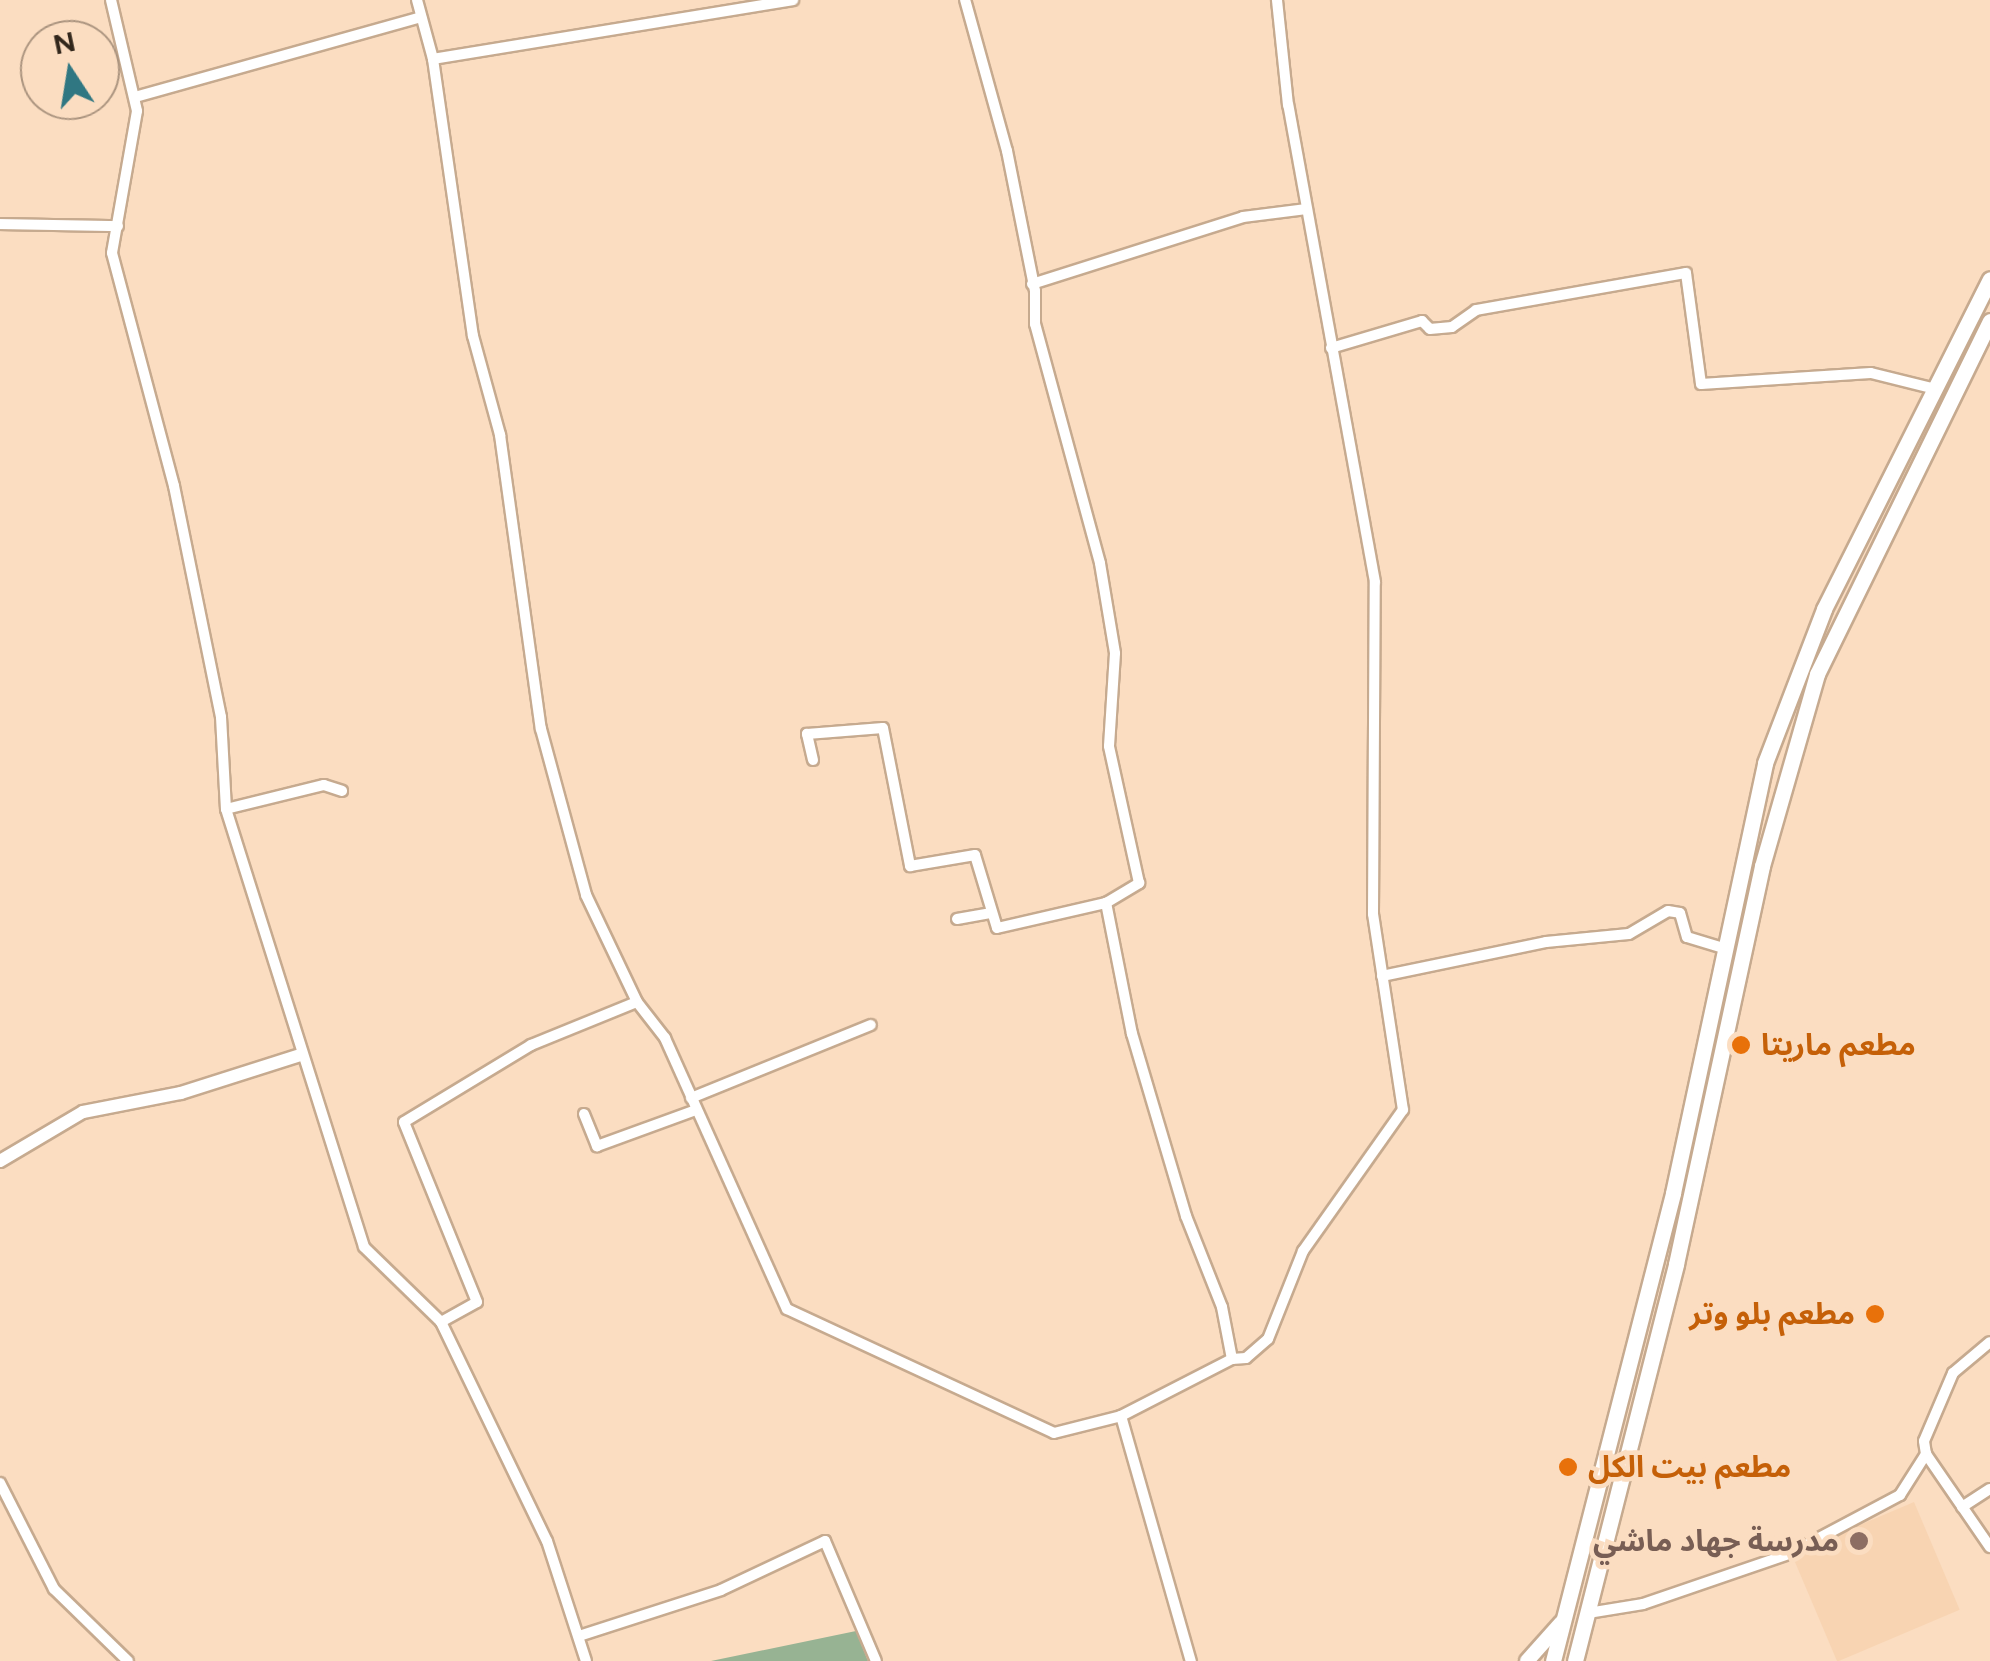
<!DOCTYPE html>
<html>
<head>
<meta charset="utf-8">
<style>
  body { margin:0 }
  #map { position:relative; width:1990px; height:1661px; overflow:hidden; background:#fbddc1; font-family:Figtree,"Noto Sans Arabic",sans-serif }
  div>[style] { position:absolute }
  .built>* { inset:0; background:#f8d4b2; transform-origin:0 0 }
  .forest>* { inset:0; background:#97b393 }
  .roads { filter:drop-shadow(2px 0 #c6aa8f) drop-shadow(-2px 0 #c6aa8f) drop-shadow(0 2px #c6aa8f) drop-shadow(0 -2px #c6aa8f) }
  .minor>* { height:10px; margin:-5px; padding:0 5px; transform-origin:5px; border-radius:5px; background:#fff }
  .tertiary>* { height:12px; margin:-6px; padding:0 6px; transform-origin:6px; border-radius:6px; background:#fff }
  .secondary>* { height:14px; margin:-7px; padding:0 7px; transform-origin:7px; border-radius:7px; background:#fff }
  .primary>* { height:15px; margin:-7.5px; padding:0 7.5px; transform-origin:7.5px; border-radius:7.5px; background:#fff }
  .dots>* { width:28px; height:28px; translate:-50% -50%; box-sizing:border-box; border:5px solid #fbddc1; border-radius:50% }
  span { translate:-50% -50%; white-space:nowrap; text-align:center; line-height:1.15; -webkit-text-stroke:9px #fbddc1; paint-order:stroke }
  .food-label { font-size:30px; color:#c56008; font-weight:700 }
  .left { translate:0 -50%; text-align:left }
  .right { translate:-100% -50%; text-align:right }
  .education-label { font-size:30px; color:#785e54; font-weight:700 }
  .north { position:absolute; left:20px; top:20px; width:100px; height:100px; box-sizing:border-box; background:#fbddc1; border:2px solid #ab947f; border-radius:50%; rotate:348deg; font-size:28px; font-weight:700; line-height:40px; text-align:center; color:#32271c }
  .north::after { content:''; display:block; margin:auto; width:35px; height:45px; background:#307782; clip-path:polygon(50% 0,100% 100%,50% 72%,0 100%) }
</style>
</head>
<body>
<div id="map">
  <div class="built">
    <div style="left:1914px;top:1502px;width:117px;height:133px;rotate:67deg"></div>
  </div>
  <div class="forest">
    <div style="clip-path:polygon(856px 1631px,868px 1661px,711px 1661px)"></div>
  </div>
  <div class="roads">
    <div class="minor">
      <div style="left:111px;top:0;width:114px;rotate:76.8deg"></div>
      <div style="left:137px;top:111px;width:144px;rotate:100deg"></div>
      <div style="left:112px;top:253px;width:241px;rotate:75.1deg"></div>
      <div style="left:174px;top:486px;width:236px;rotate:78.5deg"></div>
      <div style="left:221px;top:717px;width:92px;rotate:86.9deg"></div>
      <div style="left:226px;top:809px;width:459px;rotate:72.5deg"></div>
      <div style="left:364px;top:1247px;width:107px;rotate:44.2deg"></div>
      <div style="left:441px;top:1322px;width:243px;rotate:64.2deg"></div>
      <div style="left:547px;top:1541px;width:126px;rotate:72deg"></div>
      <div style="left:417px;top:0;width:61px;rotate:74.8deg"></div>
      <div style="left:433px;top:59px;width:280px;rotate:81.8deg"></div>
      <div style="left:473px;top:336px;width:103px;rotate:74.7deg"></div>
      <div style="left:500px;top:435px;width:297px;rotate:82.1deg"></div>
      <div style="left:541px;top:729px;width:172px;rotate:74.8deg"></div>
      <div style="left:586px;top:895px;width:119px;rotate:64.5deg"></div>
      <div style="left:637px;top:1002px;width:46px;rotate:52.1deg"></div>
      <div style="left:665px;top:1038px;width:297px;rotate:65.8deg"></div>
      <div style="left:787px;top:1309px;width:294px;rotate:24.9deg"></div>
      <div style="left:1054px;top:1433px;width:69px;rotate:-14.2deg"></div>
      <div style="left:1121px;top:1416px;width:125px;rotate:-27.2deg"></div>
      <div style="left:1232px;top:1359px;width:53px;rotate:-100.9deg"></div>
      <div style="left:1222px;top:1307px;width:98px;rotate:-111.6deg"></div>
      <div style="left:1186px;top:1216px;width:190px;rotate:-106.5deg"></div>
      <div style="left:1132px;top:1034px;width:134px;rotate:-101.2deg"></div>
      <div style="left:1106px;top:903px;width:39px;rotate:-31deg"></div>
      <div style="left:1139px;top:883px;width:140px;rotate:-102.4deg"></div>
      <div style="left:1109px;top:746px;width:93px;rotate:-86.3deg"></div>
      <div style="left:1115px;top:653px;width:91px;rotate:-99.5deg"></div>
      <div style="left:1100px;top:563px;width:248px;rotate:-105.2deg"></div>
      <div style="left:1035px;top:324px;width:33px;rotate:-90deg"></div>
      <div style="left:1035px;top:291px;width:143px;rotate:-101.3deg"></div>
      <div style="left:1007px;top:151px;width:157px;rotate:-105.5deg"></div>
      <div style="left:433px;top:59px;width:365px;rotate:-9.3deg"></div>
      <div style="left:135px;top:97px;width:297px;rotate:-15.6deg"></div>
      <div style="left:0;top:224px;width:118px;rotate:1deg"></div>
      <div style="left:1032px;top:284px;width:221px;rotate:-17.6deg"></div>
      <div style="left:1243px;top:217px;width:64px;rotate:-7.2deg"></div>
      <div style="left:1331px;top:348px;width:95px;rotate:-16.5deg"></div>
      <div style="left:1422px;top:321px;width:11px;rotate:45deg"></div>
      <div style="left:1430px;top:329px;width:22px;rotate:-5deg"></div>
      <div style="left:1452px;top:327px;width:29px;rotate:-35deg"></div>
      <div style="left:1476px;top:310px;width:213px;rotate:-10deg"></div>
      <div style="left:1686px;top:273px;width:112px;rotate:82.3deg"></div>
      <div style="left:1701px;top:384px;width:170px;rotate:-3.7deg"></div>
      <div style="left:1871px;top:373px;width:66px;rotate:14deg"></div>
      <div style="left:813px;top:760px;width:27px;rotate:-103deg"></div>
      <div style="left:807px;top:734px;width:76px;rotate:-4.5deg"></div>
      <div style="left:883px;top:728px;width:141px;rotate:78.9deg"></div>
      <div style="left:910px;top:866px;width:66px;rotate:-9.6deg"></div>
      <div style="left:975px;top:855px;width:76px;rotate:73.2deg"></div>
      <div style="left:997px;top:928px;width:112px;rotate:-12.9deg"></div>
      <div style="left:226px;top:809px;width:101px;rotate:-13.8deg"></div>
      <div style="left:324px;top:785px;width:19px;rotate:18deg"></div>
      <div style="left:957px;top:919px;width:35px;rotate:-10deg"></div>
      <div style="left:1382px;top:976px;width:167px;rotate:-11.7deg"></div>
      <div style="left:1546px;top:942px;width:83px;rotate:-5.5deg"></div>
      <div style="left:1629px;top:934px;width:45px;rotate:-30.5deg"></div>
      <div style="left:1668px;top:911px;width:12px;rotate:9deg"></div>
      <div style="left:1680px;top:913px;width:25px;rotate:74deg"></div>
      <div style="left:1687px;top:937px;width:37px;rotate:17deg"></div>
      <div style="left:691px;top:1098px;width:194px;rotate:-22.1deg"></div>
      <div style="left:584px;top:1114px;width:35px;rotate:68deg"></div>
      <div style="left:597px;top:1146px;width:105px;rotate:-20deg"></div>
      <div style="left:441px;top:1322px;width:41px;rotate:-29.1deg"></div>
      <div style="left:477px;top:1302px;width:194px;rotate:-112.1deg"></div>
      <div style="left:404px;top:1122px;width:149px;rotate:-31.2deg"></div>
      <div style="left:531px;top:1045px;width:114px;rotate:-22.1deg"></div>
      <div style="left:1232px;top:1359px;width:14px;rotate:-4deg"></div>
      <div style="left:1246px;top:1358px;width:29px;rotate:-41deg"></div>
      <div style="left:1268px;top:1339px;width:95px;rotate:-68.3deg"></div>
      <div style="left:1303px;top:1251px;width:173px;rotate:-54.7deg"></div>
      <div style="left:1403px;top:1110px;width:198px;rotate:-98.7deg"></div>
      <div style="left:1373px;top:914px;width:332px;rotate:-89.7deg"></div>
      <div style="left:1375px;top:582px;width:485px;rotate:-100.3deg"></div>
      <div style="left:1288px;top:105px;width:106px;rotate:-96deg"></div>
      <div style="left:1121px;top:1416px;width:255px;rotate:74.1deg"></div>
      <div style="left:1926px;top:1454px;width:113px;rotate:55.5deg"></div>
      <div style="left:0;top:1483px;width:119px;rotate:63deg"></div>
      <div style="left:54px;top:1589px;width:103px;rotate:44.2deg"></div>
      <div style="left:1962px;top:1507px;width:33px;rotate:-33deg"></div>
      <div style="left:1588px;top:1613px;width:56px;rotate:-9.3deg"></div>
      <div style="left:1643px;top:1604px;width:154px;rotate:-18.9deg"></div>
      <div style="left:1789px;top:1554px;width:126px;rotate:-28deg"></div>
      <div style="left:1900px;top:1495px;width:49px;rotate:-57.6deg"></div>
      <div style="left:1926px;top:1454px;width:13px;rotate:-99deg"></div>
      <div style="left:1924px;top:1441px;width:74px;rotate:-66.9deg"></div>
      <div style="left:1953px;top:1373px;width:48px;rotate:-40deg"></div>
      <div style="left:579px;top:1636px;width:149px;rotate:-17.9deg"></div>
      <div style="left:721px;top:1590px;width:115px;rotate:-25.2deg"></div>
      <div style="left:825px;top:1541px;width:130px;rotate:67deg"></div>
    </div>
    <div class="tertiary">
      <div style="left:0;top:1161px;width:96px;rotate:-30.6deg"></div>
      <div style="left:83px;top:1112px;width:100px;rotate:-11deg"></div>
      <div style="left:181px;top:1093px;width:125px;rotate:-17.7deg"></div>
    </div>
    <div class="secondary">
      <div style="left:1527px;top:1661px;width:51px;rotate:-48.2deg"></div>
    </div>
    <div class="primary">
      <div style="left:1553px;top:1661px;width:483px;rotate:-75.6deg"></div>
      <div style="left:1673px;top:1193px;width:440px;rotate:-77.9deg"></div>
      <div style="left:1765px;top:763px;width:165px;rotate:-69deg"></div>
      <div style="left:1824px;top:609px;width:369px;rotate:-63.3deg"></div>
      <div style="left:1575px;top:1661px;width:410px;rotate:-75.7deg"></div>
      <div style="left:1676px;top:1264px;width:407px;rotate:-77.8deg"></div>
      <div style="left:1762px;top:866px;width:200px;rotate:-74deg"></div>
      <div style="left:1817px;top:674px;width:393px;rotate:-63.9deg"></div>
    </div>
  </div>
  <div class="dots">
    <div style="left:1741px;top:1045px;background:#e8710a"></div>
    <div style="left:1875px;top:1314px;background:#e8710a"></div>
    <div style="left:1568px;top:1467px;background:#e8710a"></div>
    <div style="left:1859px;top:1541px;background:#8d6e63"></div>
  </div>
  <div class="food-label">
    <span class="left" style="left:1761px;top:1045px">مطعم ماريتا</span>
    <span class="right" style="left:1855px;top:1314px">مطعم بلو وتر</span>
    <span class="left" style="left:1588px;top:1467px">مطعم بيت الكل</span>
  </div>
  <div class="education-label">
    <span class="right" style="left:1839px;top:1541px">مدرسة جهاد ماشي</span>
  </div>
  <div class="north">N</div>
</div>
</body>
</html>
